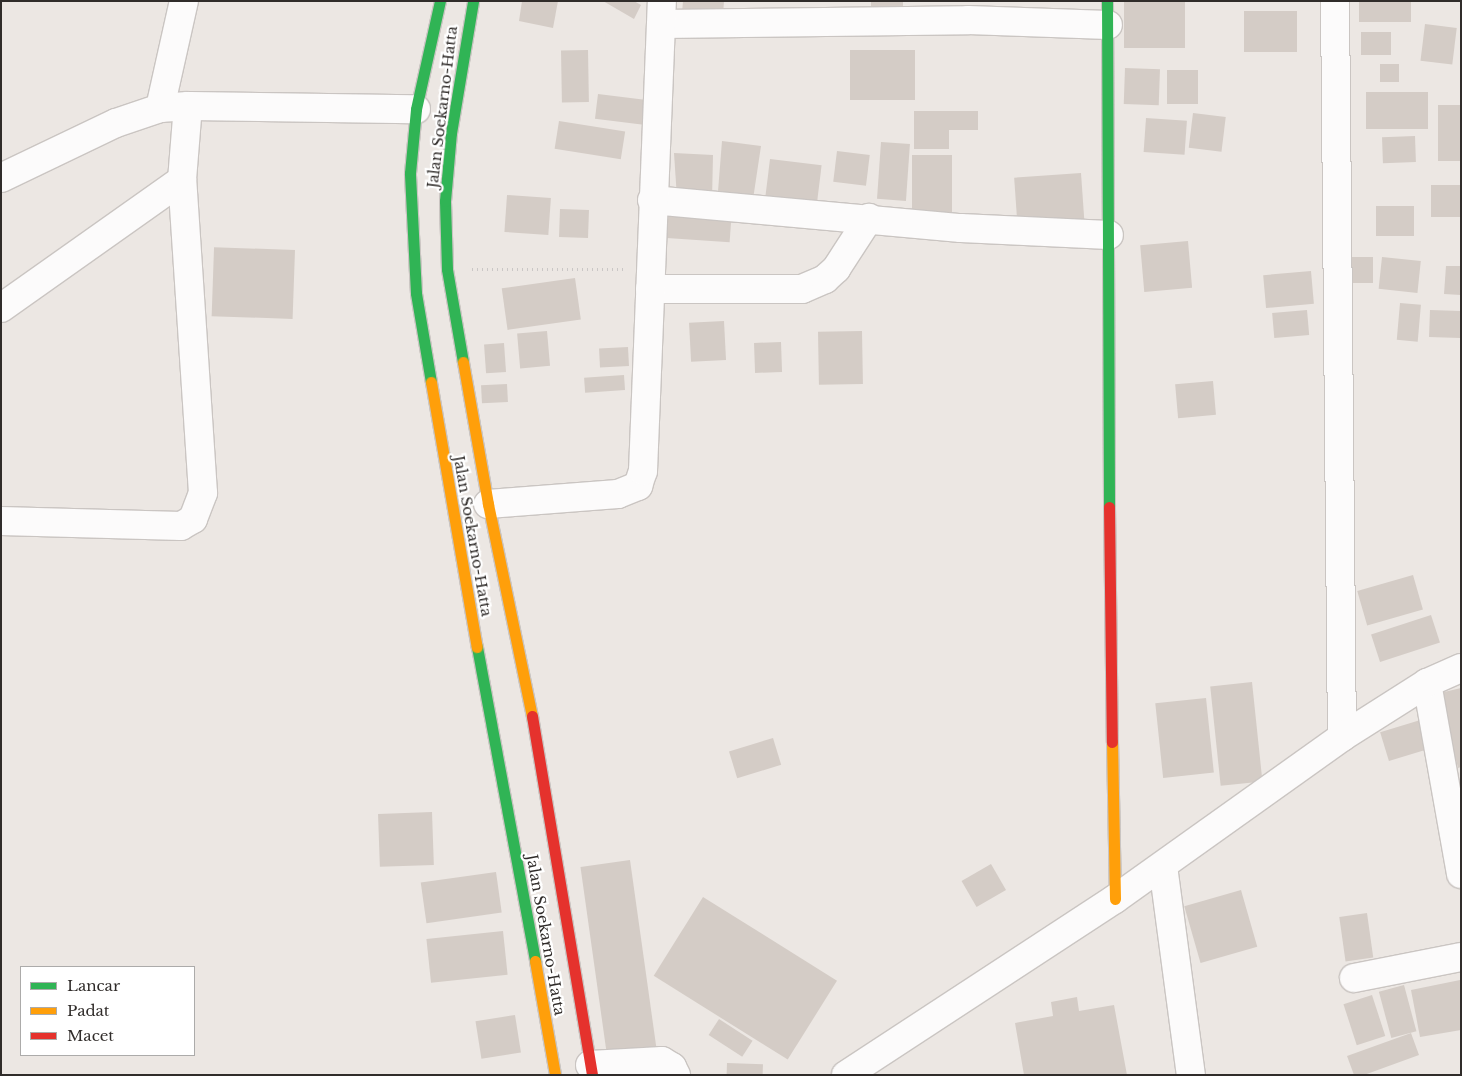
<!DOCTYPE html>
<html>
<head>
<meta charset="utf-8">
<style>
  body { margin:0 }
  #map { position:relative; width:1462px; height:1076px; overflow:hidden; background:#ece7e3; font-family:"Libre Baskerville",serif }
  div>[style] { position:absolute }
  .building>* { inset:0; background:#d4ccc6; transform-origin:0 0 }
  .path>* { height:3px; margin-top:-1.5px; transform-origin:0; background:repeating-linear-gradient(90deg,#cac7c6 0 1px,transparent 0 5px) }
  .roads { filter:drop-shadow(1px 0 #cac5c2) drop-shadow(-1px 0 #cac5c2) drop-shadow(0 1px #cac5c2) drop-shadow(0 -1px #cac5c2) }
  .street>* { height:28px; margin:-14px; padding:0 14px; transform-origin:14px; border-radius:14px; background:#fcfbfb }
  .fast>* { height:11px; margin:-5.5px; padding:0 5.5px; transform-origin:5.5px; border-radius:5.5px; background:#30b455 }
  .slow>* { height:11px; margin:-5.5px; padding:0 5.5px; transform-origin:5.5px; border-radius:5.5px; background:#ff9f0a }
  .jam>* { height:11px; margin:-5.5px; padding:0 5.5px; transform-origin:5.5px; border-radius:5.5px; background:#e5322d }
  span { translate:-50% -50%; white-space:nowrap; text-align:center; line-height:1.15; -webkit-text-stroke:4.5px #fff; paint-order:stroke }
  .street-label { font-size:15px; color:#302c2a }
  .frame { position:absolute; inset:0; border:2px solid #302c2a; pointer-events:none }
  .legend { position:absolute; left:20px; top:966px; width:175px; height:90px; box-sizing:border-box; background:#fff; border:1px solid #acabaa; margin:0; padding:6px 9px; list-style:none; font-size:15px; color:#302c2a }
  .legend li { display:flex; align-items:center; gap:10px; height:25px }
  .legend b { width:25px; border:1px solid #acabaa }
</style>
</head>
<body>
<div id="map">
  <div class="building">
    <div style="clip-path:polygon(522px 1px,558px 1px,553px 28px,519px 21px)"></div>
    <div style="clip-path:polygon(603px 1px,634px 1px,641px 5px,634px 19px)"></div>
    <div style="clip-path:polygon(683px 1px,724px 1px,723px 15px,682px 13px)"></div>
    <div style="left:871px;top:1px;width:32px;height:15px"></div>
    <div style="left:1124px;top:1px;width:61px;height:47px"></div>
    <div style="left:1359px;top:1px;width:52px;height:21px"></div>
    <div style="left:1244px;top:11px;width:53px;height:41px"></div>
    <div style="left:1425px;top:24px;width:32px;height:37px;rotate:7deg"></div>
    <div style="left:1361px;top:32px;width:30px;height:23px"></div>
    <div style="left:588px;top:50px;width:52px;height:27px;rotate:89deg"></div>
    <div style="left:850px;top:50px;width:65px;height:50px"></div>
    <div style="left:1380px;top:64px;width:19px;height:18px"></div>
    <div style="left:1125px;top:68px;width:35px;height:36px;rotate:2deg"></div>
    <div style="left:1167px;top:70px;width:31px;height:34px"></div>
    <div style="left:1428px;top:92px;width:37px;height:62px;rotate:90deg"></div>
    <div style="left:598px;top:94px;width:51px;height:25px;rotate:7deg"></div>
    <div style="left:1461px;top:105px;width:56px;height:23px;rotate:90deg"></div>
    <div style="clip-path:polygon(914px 111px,978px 111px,978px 130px,949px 130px,949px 149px,914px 149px)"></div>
    <div style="left:1193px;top:113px;width:33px;height:35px;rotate:7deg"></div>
    <div style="left:1146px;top:118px;width:41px;height:34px;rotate:4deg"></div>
    <div style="left:559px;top:121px;width:67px;height:28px;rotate:9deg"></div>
    <div style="left:1415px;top:136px;width:26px;height:33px;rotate:88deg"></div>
    <div style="clip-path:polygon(722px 141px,761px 146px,752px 206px,717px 204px)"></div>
    <div style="left:881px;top:142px;width:29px;height:57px;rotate:4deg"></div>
    <div style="left:837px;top:151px;width:33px;height:31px;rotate:7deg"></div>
    <div style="clip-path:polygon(674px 153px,713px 155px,712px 200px,677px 198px)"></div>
    <div style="left:912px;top:155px;width:40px;height:60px"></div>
    <div style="left:770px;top:159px;width:52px;height:45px;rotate:7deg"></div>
    <div style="left:1081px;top:173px;width:52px;height:67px;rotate:86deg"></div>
    <div style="left:1461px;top:185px;width:32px;height:30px;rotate:90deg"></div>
    <div style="left:507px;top:195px;width:44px;height:37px;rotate:4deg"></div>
    <div style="left:669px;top:206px;width:63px;height:32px;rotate:4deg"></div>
    <div style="left:1376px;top:206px;width:38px;height:30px"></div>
    <div style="left:560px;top:209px;width:29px;height:28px;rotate:2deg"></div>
    <div style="left:1188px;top:241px;width:47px;height:48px;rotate:85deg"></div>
    <div style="left:295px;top:250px;width:69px;height:81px;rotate:92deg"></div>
    <div style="left:1352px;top:257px;width:21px;height:26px"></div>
    <div style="left:1382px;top:257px;width:39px;height:32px;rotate:6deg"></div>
    <div style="clip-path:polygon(1446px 266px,1461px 266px,1461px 295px,1444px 294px)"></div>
    <div style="left:1311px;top:271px;width:33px;height:48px;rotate:85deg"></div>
    <div style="left:575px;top:278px;width:42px;height:74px;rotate:82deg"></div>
    <div style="left:1400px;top:303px;width:21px;height:37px;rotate:5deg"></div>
    <div style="left:1307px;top:310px;width:25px;height:35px;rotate:85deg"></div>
    <div style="left:1430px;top:310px;width:31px;height:27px;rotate:2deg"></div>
    <div style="left:724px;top:321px;width:39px;height:35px;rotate:87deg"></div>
    <div style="left:547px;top:331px;width:35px;height:30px;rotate:85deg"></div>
    <div style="left:862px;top:331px;width:53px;height:44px;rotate:89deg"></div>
    <div style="left:781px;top:342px;width:30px;height:27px;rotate:88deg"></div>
    <div style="left:504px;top:343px;width:29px;height:20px;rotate:86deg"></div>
    <div style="left:628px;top:347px;width:19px;height:29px;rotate:87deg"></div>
    <div style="left:624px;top:375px;width:15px;height:40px;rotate:86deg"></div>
    <div style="left:1213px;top:381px;width:34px;height:38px;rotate:85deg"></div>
    <div style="left:507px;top:384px;width:18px;height:26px;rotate:87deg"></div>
    <div style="left:1413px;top:575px;width:36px;height:58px;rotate:74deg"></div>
    <div style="left:1431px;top:615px;width:29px;height:63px;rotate:72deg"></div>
    <div style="left:1252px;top:682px;width:100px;height:42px;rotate:84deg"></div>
    <div style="clip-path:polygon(1461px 688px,1461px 767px,1458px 768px,1440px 693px)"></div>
    <div style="left:1206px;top:698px;width:75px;height:51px;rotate:84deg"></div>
    <div style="left:1427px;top:718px;width:30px;height:49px;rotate:73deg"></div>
    <div style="left:773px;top:738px;width:28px;height:46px;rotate:73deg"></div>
    <div style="left:432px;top:812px;width:53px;height:54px;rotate:88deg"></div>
    <div style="left:630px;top:860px;width:190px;height:50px;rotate:82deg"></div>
    <div style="left:991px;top:864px;width:30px;height:34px;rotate:60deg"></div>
    <div style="left:496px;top:872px;width:41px;height:76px;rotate:82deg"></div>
    <div style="left:1241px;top:890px;width:59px;height:59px;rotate:74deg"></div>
    <div style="left:703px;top:897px;width:158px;height:93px;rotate:32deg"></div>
    <div style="left:1367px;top:913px;width:45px;height:28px;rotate:82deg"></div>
    <div style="left:503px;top:931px;width:44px;height:77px;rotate:84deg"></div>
    <div style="clip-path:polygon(1460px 980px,1461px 1030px,1420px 1037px,1411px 990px)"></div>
    <div style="left:1404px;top:985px;width:48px;height:26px;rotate:75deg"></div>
    <div style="left:1372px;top:995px;width:43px;height:30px;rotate:72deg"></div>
    <div style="clip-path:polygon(1077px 997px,1079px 1011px,1114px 1005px,1127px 1075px,1024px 1075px,1015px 1023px,1053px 1016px,1051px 1002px)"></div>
    <div style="left:515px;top:1015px;width:38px;height:40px;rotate:81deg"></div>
    <div style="left:719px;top:1019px;width:40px;height:19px;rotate:33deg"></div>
    <div style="clip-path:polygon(1411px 1033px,1419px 1055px,1364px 1075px,1354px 1075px,1347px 1056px)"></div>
    <div style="left:727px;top:1063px;width:36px;height:12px;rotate:2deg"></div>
  </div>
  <div class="path">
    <div style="left:472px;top:269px;width:154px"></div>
  </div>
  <div class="roads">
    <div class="street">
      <div style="left:1335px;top:1px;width:736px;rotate:89.46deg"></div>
      <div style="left:662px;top:24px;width:306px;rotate:-0.7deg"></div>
      <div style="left:968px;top:20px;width:140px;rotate:2deg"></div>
      <div style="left:160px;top:108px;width:110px;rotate:-77.4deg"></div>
      <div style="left:1px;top:178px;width:127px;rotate:-25.6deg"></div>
      <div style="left:116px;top:123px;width:46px;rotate:-18.8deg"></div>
      <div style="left:160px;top:108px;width:28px;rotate:-4deg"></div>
      <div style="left:188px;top:106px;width:228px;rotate:0.8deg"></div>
      <div style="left:652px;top:200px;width:310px;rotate:5.2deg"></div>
      <div style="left:961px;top:228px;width:148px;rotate:2.7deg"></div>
      <div style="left:650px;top:289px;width:152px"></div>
      <div style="left:802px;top:289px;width:25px;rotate:-23deg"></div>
      <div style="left:825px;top:279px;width:15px;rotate:-42deg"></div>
      <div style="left:836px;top:269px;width:61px;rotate:-57.1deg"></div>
      <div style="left:1px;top:308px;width:222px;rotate:-35.3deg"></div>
      <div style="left:488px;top:504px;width:130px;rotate:-4.4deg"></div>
      <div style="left:618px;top:494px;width:22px;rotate:-22deg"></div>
      <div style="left:638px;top:486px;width:16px;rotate:-72deg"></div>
      <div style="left:643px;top:471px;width:470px;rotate:-87.7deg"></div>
      <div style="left:1px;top:521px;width:180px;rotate:1.6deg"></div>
      <div style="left:181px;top:526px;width:14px;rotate:-30deg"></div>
      <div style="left:193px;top:519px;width:28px;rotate:-69deg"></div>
      <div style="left:203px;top:493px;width:314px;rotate:-93.8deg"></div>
      <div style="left:182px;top:180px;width:74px;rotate:-85.4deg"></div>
      <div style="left:1427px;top:683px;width:194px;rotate:79.9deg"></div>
      <div style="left:1163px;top:866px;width:211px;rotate:82.4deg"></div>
      <div style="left:1354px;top:978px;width:109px;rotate:-11.1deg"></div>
      <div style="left:590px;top:1065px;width:72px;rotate:-3.2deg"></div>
      <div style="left:662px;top:1061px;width:12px;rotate:31deg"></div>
      <div style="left:672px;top:1067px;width:9px;rotate:63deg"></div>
      <div style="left:846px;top:1075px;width:321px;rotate:-33.2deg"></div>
      <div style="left:1115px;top:899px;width:279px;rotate:-35.5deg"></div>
      <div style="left:1342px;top:737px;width:101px;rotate:-32.4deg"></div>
      <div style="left:1427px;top:683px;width:37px;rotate:-24deg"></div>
    </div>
    <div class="fast">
      <div style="left:1107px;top:1px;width:506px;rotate:89.77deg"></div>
      <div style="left:463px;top:362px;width:94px;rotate:-99.8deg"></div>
      <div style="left:447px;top:269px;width:68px;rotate:-91.7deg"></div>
      <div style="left:445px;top:201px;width:68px;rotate:-85deg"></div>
      <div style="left:451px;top:133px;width:134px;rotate:-80.5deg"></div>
      <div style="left:431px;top:382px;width:90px;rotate:-99.6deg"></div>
      <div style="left:416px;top:293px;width:120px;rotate:-92.9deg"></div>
      <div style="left:410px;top:173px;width:64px;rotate:-84.6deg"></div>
      <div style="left:416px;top:109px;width:111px;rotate:-77.5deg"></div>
      <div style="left:477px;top:647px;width:319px;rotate:79.5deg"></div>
    </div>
    <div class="slow">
      <div style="left:463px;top:362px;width:144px;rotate:80deg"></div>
      <div style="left:488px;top:504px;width:217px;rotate:78.3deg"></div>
      <div style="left:431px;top:382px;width:269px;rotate:80.2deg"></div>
      <div style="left:1112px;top:742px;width:157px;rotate:88.9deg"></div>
      <div style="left:535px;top:961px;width:116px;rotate:80deg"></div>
    </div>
    <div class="jam">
      <div style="left:1109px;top:507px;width:235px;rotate:89.3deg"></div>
      <div style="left:532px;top:716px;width:364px;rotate:80.5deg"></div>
    </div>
  </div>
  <div class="street-label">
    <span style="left:442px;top:107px;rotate:-83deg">Jalan Soekarno-Hatta</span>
    <span style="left:473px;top:536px;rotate:80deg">Jalan Soekarno-Hatta</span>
    <span style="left:546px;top:935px;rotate:80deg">Jalan Soekarno-Hatta</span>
  </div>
  <div class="frame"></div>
  <ul class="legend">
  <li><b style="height:6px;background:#30b455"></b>Lancar</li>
  <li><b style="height:6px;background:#ff9f0a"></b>Padat</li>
  <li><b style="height:6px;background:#e5322d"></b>Macet</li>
  </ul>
</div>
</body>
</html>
